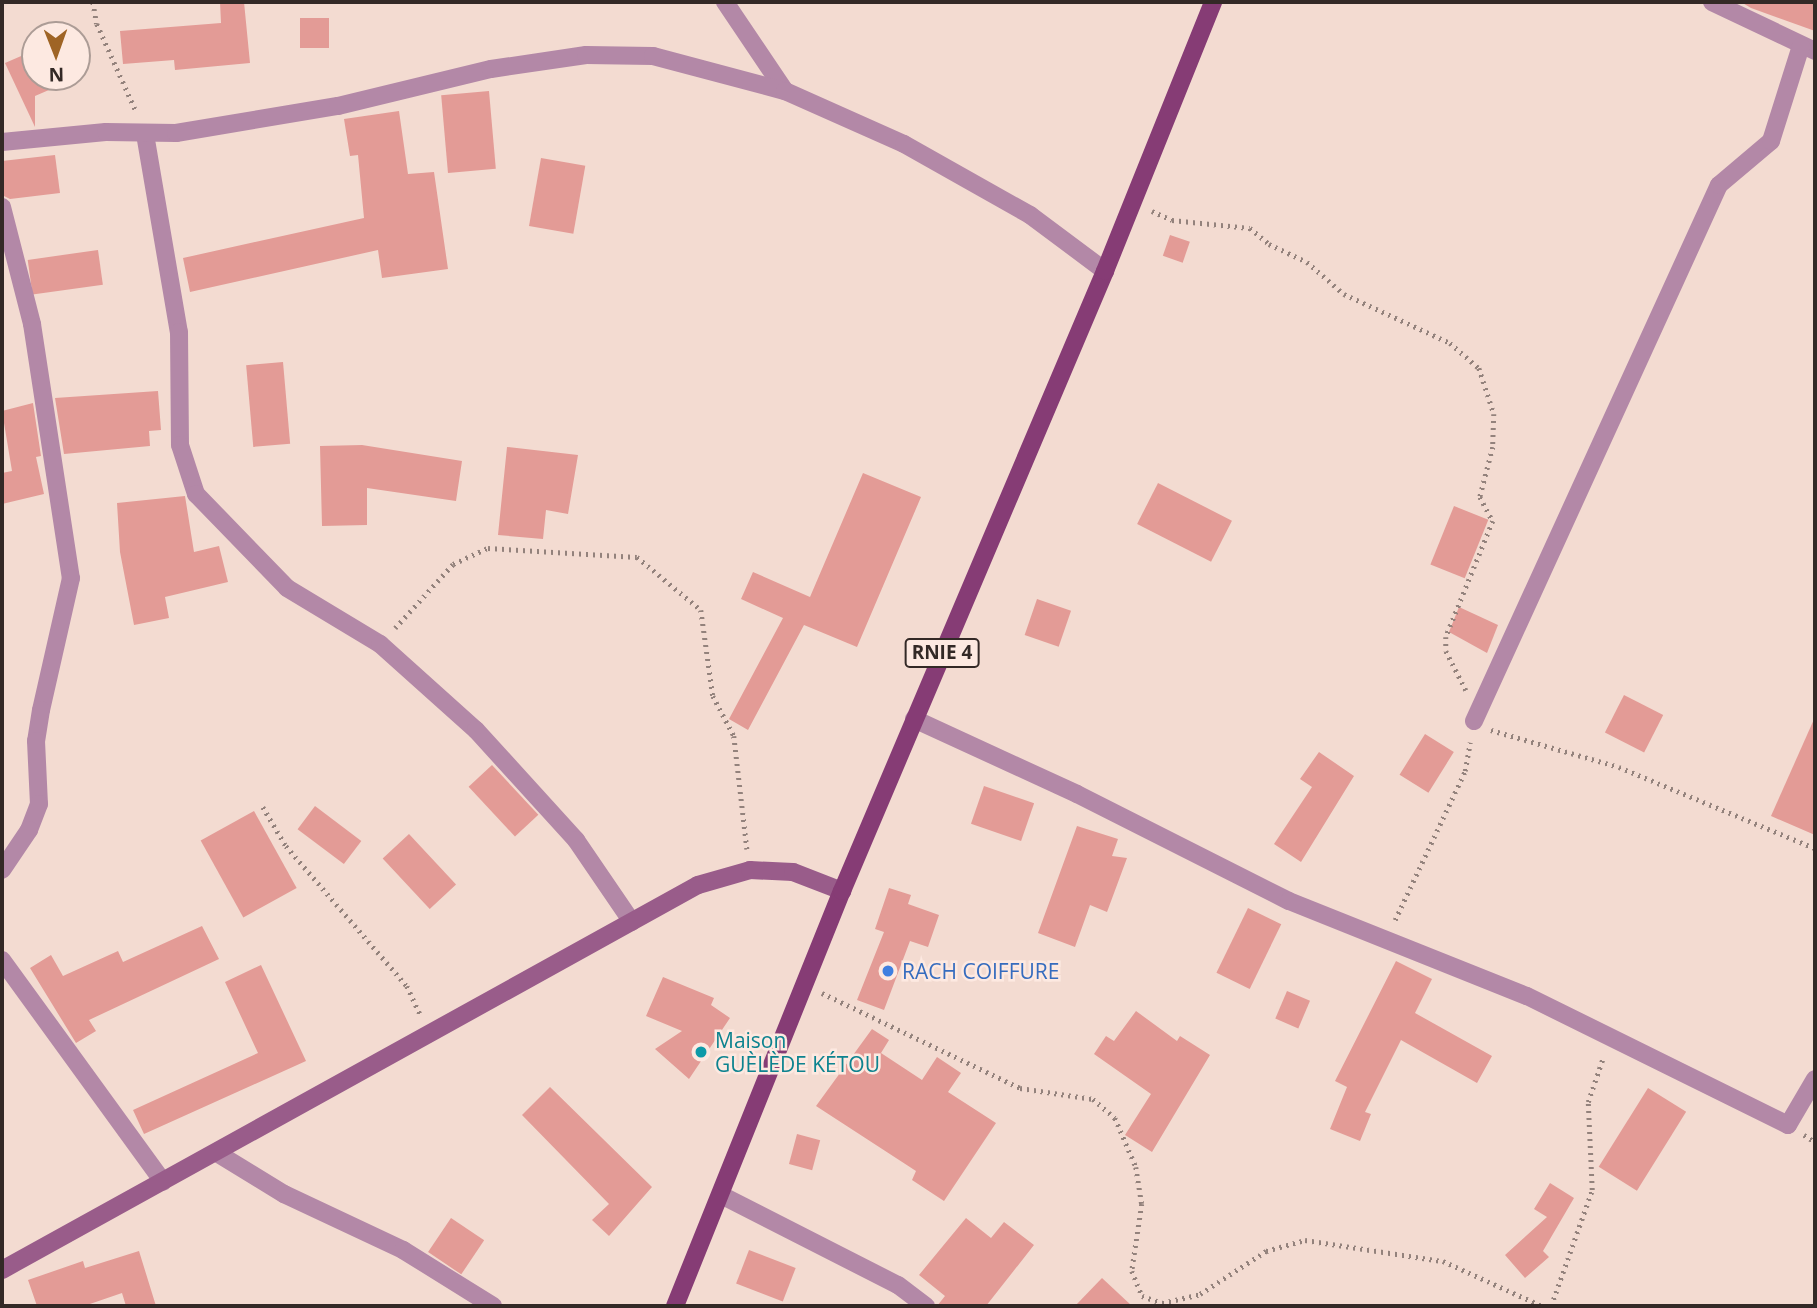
<!DOCTYPE html>
<html>
<head>
<meta charset="utf-8">
<style>
  body { margin:0 }
  #map { position:relative; width:1817px; height:1308px; overflow:hidden; background:#f3dbd1; font-family:"Open Sans",sans-serif }
  div>[style] { position:absolute }
  .building>* { inset:0; background:#e39b96; transform-origin:0 0 }
  .path>* { height:4.5px; margin-top:-2.25px; transform-origin:0; background:repeating-linear-gradient(90deg,#93827c 0 2px,transparent 0 7px) }
  .street>* { height:18px; margin:-9px; padding:0 9px; transform-origin:9px; border-radius:9px; background:#b388a7 }
  .secondary>* { height:18px; margin:-9px; padding:0 9px; transform-origin:9px; border-radius:9px; background:#995c8a }
  .primary>* { height:18px; margin:-9px; padding:0 9px; transform-origin:9px; border-radius:9px; background:#863c75 }
  .dots>* { width:19px; height:19px; translate:-50% -50%; box-sizing:border-box; border:4px solid #fde9e1; border-radius:50% }
  span { translate:-50% -50%; white-space:nowrap; text-align:center; line-height:1.15; -webkit-text-stroke:5px #fde9e1; paint-order:stroke }
  .shield-label span { padding:2px 5px; background:#fde9e1; border:2px solid; border-radius:5px; -webkit-text-stroke-width:0 }
  .shield-label { font-size:19px; color:#332926; font-weight:700 }
  .shop-label { font-size:21px; color:#366cbe }
  .left { translate:0 -50%; text-align:left }
  .culture-label { font-size:21px; color:#0d838f }
  .frame { position:absolute; inset:0; border:4px solid #332926; pointer-events:none }
  .north { position:absolute; left:21px; top:21px; width:70px; height:70px; box-sizing:border-box; background:#fde9e1; border:2px solid #ac9c96; border-radius:50%; rotate:179deg; font-size:19px; font-weight:700; line-height:28px; text-align:center; color:#332926 }
  .north::after { content:''; display:block; margin:auto; width:24px; height:32px; background:#9f6425; clip-path:polygon(50% 0,100% 100%,50% 72%,0 100%) }
</style>
</head>
<body>
<div id="map">
  <div class="building">
    <div style="clip-path:polygon(220px 2px,244px 2px,250px 63px,175px 70px,174px 60px,123px 64px,120px 31px,221px 23px)"></div>
    <div style="clip-path:polygon(1741px 2px,1815px 2px,1815px 31px,1751px 8px)"></div>
    <div style="left:300px;top:18px;width:29px;height:30px"></div>
    <div style="clip-path:polygon(35px 50px,35px 77px,79px 77px,35px 96px,35px 127px,5px 63px)"></div>
    <div style="left:489px;top:91px;width:78px;height:48px;rotate:85deg"></div>
    <div style="clip-path:polygon(399px 111px,408px 174px,434px 172px,448px 269px,382px 278px,378px 250px,190px 292px,183px 258px,364px 218px,358px 155px,350px 156px,344px 119px)"></div>
    <div style="clip-path:polygon(55px 155px,60px 193px,10px 199px,4px 196px,2px 161px)"></div>
    <div style="left:541px;top:158px;width:45px;height:69px;rotate:10deg"></div>
    <div style="left:1170px;top:235px;width:21px;height:22px;rotate:19deg"></div>
    <div style="left:98px;top:250px;width:35px;height:71px;rotate:82deg"></div>
    <div style="left:283px;top:362px;width:82px;height:37px;rotate:85deg"></div>
    <div style="clip-path:polygon(158px 391px,161px 430px,149px 431px,150px 446px,64px 454px,55px 398px)"></div>
    <div style="clip-path:polygon(33px 403px,41px 456px,36px 457px,44px 494px,2px 504px,2px 473px,12px 471px,2px 411px)"></div>
    <div style="clip-path:polygon(362px 445px,462px 461px,456px 501px,367px 488px,367px 525px,322px 526px,320px 446px)"></div>
    <div style="clip-path:polygon(507px 447px,578px 455px,568px 514px,546px 510px,543px 539px,498px 535px)"></div>
    <div style="clip-path:polygon(863px 473px,921px 497px,857px 647px,804px 625px,748px 730px,729px 719px,783px 618px,741px 599px,753px 572px,810px 597px)"></div>
    <div style="left:1158px;top:483px;width:83px;height:46px;rotate:27deg"></div>
    <div style="clip-path:polygon(185px 496px,194px 552px,219px 546px,228px 582px,165px 597px,169px 618px,134px 625px,120px 552px,117px 503px)"></div>
    <div style="left:1454px;top:506px;width:37px;height:63px;rotate:22deg"></div>
    <div style="left:1037px;top:599px;width:36px;height:38px;rotate:19deg"></div>
    <div style="clip-path:polygon(1459px 607px,1498px 625px,1487px 653px,1449px 632px)"></div>
    <div style="left:1624px;top:695px;width:44px;height:42px;rotate:27deg"></div>
    <div style="clip-path:polygon(1815px 717px,1815px 835px,1771px 816px)"></div>
    <div style="left:1425px;top:734px;width:34px;height:48px;rotate:32deg"></div>
    <div style="clip-path:polygon(1319px 752px,1354px 776px,1301px 862px,1274px 844px,1312px 787px,1300px 779px)"></div>
    <div style="left:492px;top:765px;width:68px;height:32px;rotate:47deg"></div>
    <div style="left:984px;top:786px;width:53px;height:40px;rotate:19deg"></div>
    <div style="left:315px;top:806px;width:58px;height:29px;rotate:37deg"></div>
    <div style="left:254px;top:811px;width:88px;height:61px;rotate:61deg"></div>
    <div style="clip-path:polygon(1077px 826px,1118px 839px,1112px 856px,1127px 858px,1107px 912px,1090px 905px,1075px 947px,1038px 933px)"></div>
    <div style="left:409px;top:834px;width:69px;height:36px;rotate:47deg"></div>
    <div style="clip-path:polygon(889px 888px,911px 895px,908px 904px,939px 915px,928px 947px,910px 941px,884px 1010px,857px 1000px,884px 932px,875px 929px)"></div>
    <div style="left:1248px;top:908px;width:37px;height:72px;rotate:26deg"></div>
    <div style="clip-path:polygon(202px 926px,219px 959px,89px 1020px,96px 1031px,76px 1043px,30px 968px,51px 955px,63px 976px,118px 951px,123px 962px)"></div>
    <div style="clip-path:polygon(1396px 961px,1432px 979px,1415px 1013px,1492px 1056px,1477px 1083px,1401px 1040px,1365px 1112px,1371px 1114px,1360px 1141px,1330px 1129px,1347px 1087px,1335px 1081px)"></div>
    <div style="clip-path:polygon(261px 965px,306px 1061px,144px 1134px,133px 1110px,258px 1053px,225px 982px)"></div>
    <div style="clip-path:polygon(663px 977px,714px 998px,711px 1005px,730px 1018px,689px 1079px,655px 1049px,682px 1031px,646px 1016px)"></div>
    <div style="left:1287px;top:991px;width:25px;height:30px;rotate:23deg"></div>
    <div style="clip-path:polygon(1136px 1011px,1177px 1041px,1180px 1036px,1210px 1055px,1152px 1152px,1125px 1135px,1151px 1094px,1094px 1054px,1106px 1036px,1114px 1041px)"></div>
    <div style="clip-path:polygon(872px 1029px,889px 1040px,881px 1053px,922px 1080px,937px 1057px,961px 1073px,948px 1092px,996px 1123px,944px 1201px,912px 1180px,916px 1171px,816px 1106px)"></div>
    <div style="clip-path:polygon(550px 1087px,652px 1187px,609px 1236px,592px 1220px,609px 1204px,522px 1115px)"></div>
    <div style="left:1648px;top:1088px;width:45px;height:93px;rotate:32deg"></div>
    <div style="left:797px;top:1134px;width:24px;height:31px;rotate:15deg"></div>
    <div style="clip-path:polygon(1550px 1183px,1574px 1198px,1543px 1251px,1549px 1257px,1525px 1278px,1505px 1255px,1547px 1217px,1534px 1209px)"></div>
    <div style="left:451px;top:1218px;width:40px;height:41px;rotate:34deg"></div>
    <div style="clip-path:polygon(966px 1218px,991px 1238px,1004px 1222px,1034px 1245px,986px 1306px,937px 1306px,945px 1296px,919px 1275px)"></div>
    <div style="left:749px;top:1250px;width:50px;height:36px;rotate:21deg"></div>
    <div style="clip-path:polygon(139px 1251px,156px 1306px,126px 1306px,122px 1293px,84px 1306px,37px 1306px,28px 1280px,83px 1261px,85px 1268px)"></div>
    <div style="clip-path:polygon(1102px 1278px,1132px 1306px,1075px 1306px)"></div>
  </div>
  <div class="path">
    <div style="left:93px;top:2px;width:22px;rotate:80deg"></div>
    <div style="left:97px;top:24px;width:95px;rotate:65.9deg"></div>
    <div style="left:1152px;top:211px;width:22px;rotate:24deg"></div>
    <div style="left:1172px;top:220px;width:78px;rotate:5.9deg"></div>
    <div style="left:1250px;top:228px;width:25px;rotate:40deg"></div>
    <div style="left:1269px;top:244px;width:42px;rotate:25.3deg"></div>
    <div style="left:1307px;top:262px;width:49px;rotate:40.9deg"></div>
    <div style="left:1344px;top:294px;width:117px;rotate:24.8deg"></div>
    <div style="left:1450px;top:343px;width:38px;rotate:41deg"></div>
    <div style="left:1479px;top:368px;width:48px;rotate:71.9deg"></div>
    <div style="left:1494px;top:414px;width:33px;rotate:92deg"></div>
    <div style="left:1493px;top:447px;width:52px;rotate:104.6deg"></div>
    <div style="left:1480px;top:497px;width:27px;rotate:62deg"></div>
    <div style="left:1493px;top:521px;width:125px;rotate:112.1deg"></div>
    <div style="left:1446px;top:637px;width:14px;rotate:90deg"></div>
    <div style="left:1446px;top:651px;width:44px;rotate:62.9deg"></div>
    <div style="left:395px;top:628px;width:86px;rotate:-47.8deg"></div>
    <div style="left:453px;top:564px;width:38px;rotate:-25deg"></div>
    <div style="left:488px;top:548px;width:149px;rotate:3.5deg"></div>
    <div style="left:637px;top:557px;width:83px;rotate:39.6deg"></div>
    <div style="left:701px;top:610px;width:87px;rotate:82.1deg"></div>
    <div style="left:713px;top:696px;width:45px;rotate:62.3deg"></div>
    <div style="left:734px;top:736px;width:114px;rotate:83.4deg"></div>
    <div style="left:1491px;top:730px;width:133px;rotate:16.1deg"></div>
    <div style="left:1619px;top:767px;width:212px;rotate:22.5deg"></div>
    <div style="left:263px;top:807px;width:45px;rotate:59.5deg"></div>
    <div style="left:286px;top:846px;width:185px;rotate:49.2deg"></div>
    <div style="left:407px;top:986px;width:31px;rotate:65deg"></div>
    <div style="left:1395px;top:920px;width:165px;rotate:-64.8deg"></div>
    <div style="left:1465px;top:771px;width:29px;rotate:-80deg"></div>
    <div style="left:822px;top:993px;width:220px;rotate:25.6deg"></div>
    <div style="left:1020px;top:1088px;width:74px;rotate:8.6deg"></div>
    <div style="left:1093px;top:1099px;width:29px;rotate:41deg"></div>
    <div style="left:1115px;top:1118px;width:53px;rotate:66.8deg"></div>
    <div style="left:1136px;top:1167px;width:37px;rotate:81deg"></div>
    <div style="left:1142px;top:1204px;width:68px;rotate:98.5deg"></div>
    <div style="left:1132px;top:1271px;width:27px;rotate:68deg"></div>
    <div style="left:1142px;top:1296px;width:21px;rotate:19deg"></div>
    <div style="left:1162px;top:1303px;width:39px;rotate:-13deg"></div>
    <div style="left:1200px;top:1294px;width:79px;rotate:-33.1deg"></div>
    <div style="left:1266px;top:1251px;width:41px;rotate:-15.8deg"></div>
    <div style="left:1305px;top:1240px;width:140px;rotate:8.7deg"></div>
    <div style="left:1443px;top:1261px;width:109px;rotate:24.4deg"></div>
    <div style="left:1804px;top:1135px;width:13px;rotate:32deg"></div>
    <div style="left:1551px;top:1306px;width:123px;rotate:-70.5deg"></div>
    <div style="left:1592px;top:1190px;width:88px;rotate:-92.6deg"></div>
    <div style="left:1588px;top:1102px;width:46px;rotate:-71.2deg"></div>
  </div>
  <div class="street">
    <div style="left:725px;top:2px;width:107px;rotate:56deg"></div>
    <div style="left:1712px;top:2px;width:114px;rotate:25.4deg"></div>
    <div style="left:145px;top:134px;width:201px;rotate:80.3deg"></div>
    <div style="left:179px;top:332px;width:113px;rotate:89.5deg"></div>
    <div style="left:180px;top:445px;width:52px;rotate:71.9deg"></div>
    <div style="left:196px;top:494px;width:131px;rotate:45.9deg"></div>
    <div style="left:287px;top:588px;width:109px;rotate:31.1deg"></div>
    <div style="left:380px;top:644px;width:129px;rotate:41.9deg"></div>
    <div style="left:476px;top:730px;width:149px;rotate:47.7deg"></div>
    <div style="left:576px;top:840px;width:99px;rotate:55.7deg"></div>
    <div style="left:2px;top:142px;width:104px;rotate:-5.5deg"></div>
    <div style="left:106px;top:132px;width:70px;rotate:0.8deg"></div>
    <div style="left:176px;top:133px;width:164px;rotate:-9.5deg"></div>
    <div style="left:338px;top:106px;width:157px;rotate:-13.6deg"></div>
    <div style="left:491px;top:69px;width:96px;rotate:-8.4deg"></div>
    <div style="left:586px;top:55px;width:67px;rotate:0.9deg"></div>
    <div style="left:653px;top:56px;width:137px;rotate:14.9deg"></div>
    <div style="left:785px;top:91px;width:130px;rotate:24deg"></div>
    <div style="left:904px;top:144px;width:145px;rotate:29.4deg"></div>
    <div style="left:1030px;top:215px;width:94px;rotate:36.7deg"></div>
    <div style="left:2px;top:207px;width:121px;rotate:75.6deg"></div>
    <div style="left:32px;top:324px;width:257px;rotate:81.3deg"></div>
    <div style="left:71px;top:578px;width:135px;rotate:102.8deg"></div>
    <div style="left:41px;top:710px;width:31px;rotate:99deg"></div>
    <div style="left:36px;top:741px;width:63px;rotate:87.3deg"></div>
    <div style="left:39px;top:804px;width:28px;rotate:111deg"></div>
    <div style="left:29px;top:830px;width:48px;rotate:124deg"></div>
    <div style="left:914px;top:719px;width:179px;rotate:24.7deg"></div>
    <div style="left:1077px;top:794px;width:237px;rotate:26.8deg"></div>
    <div style="left:1289px;top:901px;width:256px;rotate:21.8deg"></div>
    <div style="left:1527px;top:996px;width:291px;rotate:26.3deg"></div>
    <div style="left:1788px;top:1125px;width:53px;rotate:-59.6deg"></div>
    <div style="left:1474px;top:721px;width:589px;rotate:-65.44deg"></div>
    <div style="left:1719px;top:185px;width:68px;rotate:-40.2deg"></div>
    <div style="left:1771px;top:141px;width:100px;rotate:-72.5deg"></div>
    <div style="left:2px;top:960px;width:274px;rotate:54deg"></div>
    <div style="left:217px;top:1153px;width:79px;rotate:31.5deg"></div>
    <div style="left:284px;top:1194px;width:132px;rotate:25.2deg"></div>
    <div style="left:403px;top:1250px;width:106px;rotate:31.9deg"></div>
    <div style="left:723px;top:1196px;width:196px;rotate:27deg"></div>
    <div style="left:898px;top:1285px;width:35px;rotate:37deg"></div>
  </div>
  <div class="secondary">
    <div style="left:2px;top:1270px;width:795px;rotate:-28.95deg"></div>
    <div style="left:698px;top:885px;width:54px;rotate:-16.1deg"></div>
    <div style="left:750px;top:870px;width:43px;rotate:2.7deg"></div>
    <div style="left:793px;top:872px;width:53px;rotate:21.2deg"></div>
  </div>
  <div class="primary">
    <div style="left:675px;top:1306px;width:447px;rotate:-68.1deg"></div>
    <div style="left:842px;top:891px;width:673px;rotate:-67.01deg"></div>
    <div style="left:1105px;top:271px;width:290px;rotate:-68.1deg"></div>
  </div>
  <div class="dots">
    <div style="left:888px;top:971px;background:#3f7fe0"></div>
    <div style="left:701px;top:1052px;background:#0f9aa8"></div>
  </div>
  <div class="shield-label">
    <span style="left:942px;top:653px">RNIE 4</span>
  </div>
  <div class="shop-label">
    <span class="left" style="left:902px;top:971px">RACH COIFFURE</span>
  </div>
  <div class="culture-label">
    <span class="left" style="left:715px;top:1052px">Maison<br>GUÈLÈDE KÉTOU</span>
  </div>
  <div class="frame"></div>
  <div class="north">N</div>
</div>
</body>
</html>
